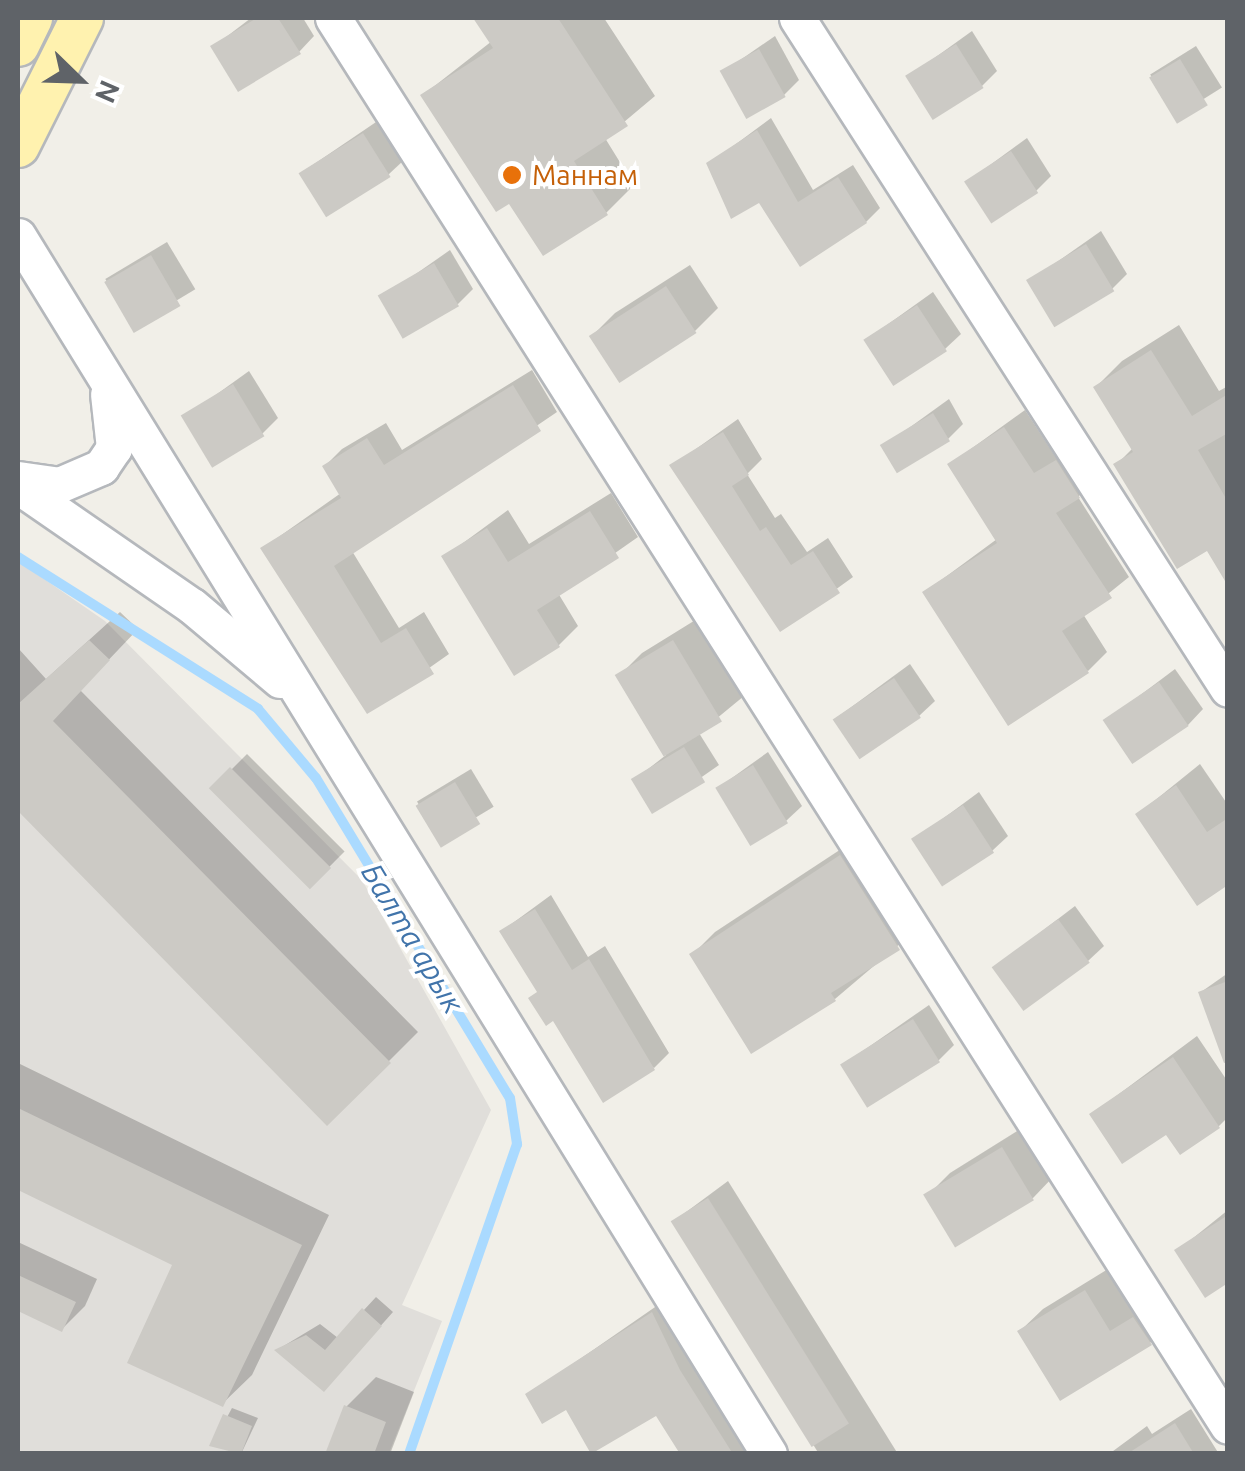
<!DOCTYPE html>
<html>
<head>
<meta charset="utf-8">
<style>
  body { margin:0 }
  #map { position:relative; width:1245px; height:1471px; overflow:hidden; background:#f1efe8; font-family:Ubuntu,sans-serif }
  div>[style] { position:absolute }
  .industrial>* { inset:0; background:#e0deda }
  .shadow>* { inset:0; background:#0003; transform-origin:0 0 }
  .stream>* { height:10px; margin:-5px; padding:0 5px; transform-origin:5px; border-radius:5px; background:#aadaff }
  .building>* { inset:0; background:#cccac5; transform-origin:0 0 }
  .roads { filter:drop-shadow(2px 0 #b5b8bc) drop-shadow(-2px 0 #b5b8bc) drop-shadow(0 2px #b5b8bc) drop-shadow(0 -2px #b5b8bc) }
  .minor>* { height:35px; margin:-17.5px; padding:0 17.5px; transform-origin:17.5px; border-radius:17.5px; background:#fff }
  .major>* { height:42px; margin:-21px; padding:0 21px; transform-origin:21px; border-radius:21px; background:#fff2af }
  .dots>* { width:28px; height:28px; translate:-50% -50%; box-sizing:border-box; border:5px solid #fff; border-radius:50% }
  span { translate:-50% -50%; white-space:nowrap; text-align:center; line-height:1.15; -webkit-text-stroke:8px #fff; paint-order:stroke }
  .food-label { font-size:28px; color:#c56008 }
  .left { translate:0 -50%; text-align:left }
  .water-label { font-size:30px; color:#4174aa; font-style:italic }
  .frame { position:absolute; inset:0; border:20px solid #5f6368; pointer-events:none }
  .north { position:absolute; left:30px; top:30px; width:100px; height:100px; -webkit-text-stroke:8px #fff; paint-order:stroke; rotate:113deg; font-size:28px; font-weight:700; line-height:40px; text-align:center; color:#5f6368 }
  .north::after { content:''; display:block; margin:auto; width:35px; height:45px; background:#5f6368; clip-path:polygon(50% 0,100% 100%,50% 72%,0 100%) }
</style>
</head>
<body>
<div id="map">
  <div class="industrial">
    <div style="clip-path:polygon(18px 561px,105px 621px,362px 880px,491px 1110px,402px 1305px,442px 1321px,389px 1453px,18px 1453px)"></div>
  </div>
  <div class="shadow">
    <div style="clip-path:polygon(251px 18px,303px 18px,314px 36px,299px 52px,213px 47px)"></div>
    <div style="clip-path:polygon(476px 18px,604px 18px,655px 96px,605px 138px,634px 185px,606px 213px,510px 200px,423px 95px,492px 41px)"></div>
    <div style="clip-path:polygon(972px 31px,997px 71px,982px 86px,908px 77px)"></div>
    <div style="clip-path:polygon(775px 36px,799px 80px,784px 95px,723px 72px)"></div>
    <div style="left:1196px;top:46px;width:49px;height:54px;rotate:58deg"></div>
    <div style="clip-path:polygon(771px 118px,813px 190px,853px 165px,880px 208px,866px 222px,760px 200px,709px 164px)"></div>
    <div style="clip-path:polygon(379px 120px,404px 160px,388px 175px,301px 173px)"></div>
    <div style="clip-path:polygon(1027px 138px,1051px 176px,1036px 191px,967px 182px)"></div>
    <div style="clip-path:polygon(1101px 231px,1127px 274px,1112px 289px,1030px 281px)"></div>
    <div style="left:167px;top:242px;width:55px;height:72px;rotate:59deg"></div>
    <div style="clip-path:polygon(450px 250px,473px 289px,458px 304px,383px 297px)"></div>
    <div style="clip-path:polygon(690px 265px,718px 308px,695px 331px,620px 379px,592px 336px,615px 313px)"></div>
    <div style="clip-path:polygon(933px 292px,961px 334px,945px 349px,866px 340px)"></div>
    <div style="clip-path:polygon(1179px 325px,1219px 391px,1228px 386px,1228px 581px,1208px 547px,1116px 465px,1133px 448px,1096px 387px,1122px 361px)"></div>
    <div style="clip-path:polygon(532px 370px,557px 412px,352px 551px,399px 628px,424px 612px,449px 654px,368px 711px,263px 548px,341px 493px,325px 466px,342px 449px,386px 423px,402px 450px)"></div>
    <div style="clip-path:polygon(249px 371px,278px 418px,262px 434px,185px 417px)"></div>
    <div style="clip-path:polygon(949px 399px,963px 424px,948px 439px,884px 446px)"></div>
    <div style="clip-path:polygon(1025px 410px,1055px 456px,1076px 442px,1098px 477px,1078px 497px,1129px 577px,1083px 614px,1107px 652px,1088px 671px,925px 592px,997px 539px,950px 464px)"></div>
    <div style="clip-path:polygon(738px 419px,762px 459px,747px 474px,775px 518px,781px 514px,807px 552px,828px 538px,853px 577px,781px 629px,672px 466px)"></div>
    <div style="clip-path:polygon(611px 493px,638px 537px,558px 593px,578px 626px,558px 646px,444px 557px,508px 510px,529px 544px)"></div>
    <div style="clip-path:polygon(120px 612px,138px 629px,80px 690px,418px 1032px,327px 1123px,18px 807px,18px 648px,46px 679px)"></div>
    <div style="clip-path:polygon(697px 619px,744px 696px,699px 733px,719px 765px,653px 811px,634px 780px,666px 755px,619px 676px,642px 653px)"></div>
    <div style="clip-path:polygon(910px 664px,935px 701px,919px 716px,835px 719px)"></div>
    <div style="clip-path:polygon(1175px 669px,1203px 709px,1188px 725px,1106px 721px)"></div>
    <div style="clip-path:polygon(768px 752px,802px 806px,786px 821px,718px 788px)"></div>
    <div style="left:247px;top:754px;width:138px;height:48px;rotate:45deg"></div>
    <div style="clip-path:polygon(1200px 764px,1228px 805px,1228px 882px,1138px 814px)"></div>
    <div style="left:471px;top:769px;width:44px;height:63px;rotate:59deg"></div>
    <div style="clip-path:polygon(979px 792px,1008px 836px,992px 851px,914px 840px)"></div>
    <div style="clip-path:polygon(864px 834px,922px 925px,835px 999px,692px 955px,715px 932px)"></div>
    <div style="clip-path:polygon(551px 895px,588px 957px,605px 946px,669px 1053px,654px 1068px,539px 990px,502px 931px)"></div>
    <div style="clip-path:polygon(1075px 906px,1104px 946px,1088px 961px,995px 967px)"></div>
    <div style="clip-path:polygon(1228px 973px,1228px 1024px,1201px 992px)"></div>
    <div style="clip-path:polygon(929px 1005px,954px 1045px,939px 1060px,844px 1064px)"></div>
    <div style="clip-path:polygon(1197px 1036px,1228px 1082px,1228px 1117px,1219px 1126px,1180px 1152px,1166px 1131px,1092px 1114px)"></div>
    <div style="clip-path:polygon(18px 1063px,329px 1215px,252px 1375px,222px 1404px,176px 1264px,18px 1187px)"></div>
    <div style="clip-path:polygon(1025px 1126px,1055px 1175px,1033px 1198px,927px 1196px,950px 1173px)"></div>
    <div style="clip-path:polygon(728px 1181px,898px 1454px,819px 1454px,674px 1221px)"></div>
    <div style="clip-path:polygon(1228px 1210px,1228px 1280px,1177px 1251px)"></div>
    <div style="clip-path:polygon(18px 1242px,97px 1279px,85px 1306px,62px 1329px,18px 1308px)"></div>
    <div style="clip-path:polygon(1108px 1269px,1133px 1310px,1157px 1296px,1173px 1320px,1150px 1343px,1020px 1331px,1043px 1309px)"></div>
    <div style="clip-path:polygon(671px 1296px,764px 1454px,683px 1454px,657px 1413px,567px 1407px,528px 1395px)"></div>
    <div style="clip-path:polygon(376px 1297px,393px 1312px,336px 1376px,277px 1350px,320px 1324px,338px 1338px)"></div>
    <div style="clip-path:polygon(376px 1377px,414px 1392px,390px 1454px,327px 1454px,346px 1407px)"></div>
    <div style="clip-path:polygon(232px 1408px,258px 1418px,241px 1454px,212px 1445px)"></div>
    <div style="clip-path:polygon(1191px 1409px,1219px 1454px,1109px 1454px,1147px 1426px,1152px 1434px)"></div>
  </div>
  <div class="stream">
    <div style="left:18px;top:557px;width:284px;rotate:32.3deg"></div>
    <div style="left:258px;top:709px;width:90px;rotate:50deg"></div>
    <div style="left:316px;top:778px;width:374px;rotate:58.8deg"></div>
    <div style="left:510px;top:1098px;width:47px;rotate:81.3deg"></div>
    <div style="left:517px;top:1144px;width:328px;rotate:109.2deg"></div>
  </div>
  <div class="building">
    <div style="clip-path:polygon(257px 18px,278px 18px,301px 54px,238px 92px,210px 46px)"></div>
    <div style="clip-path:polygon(473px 18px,558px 18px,628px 126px,574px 161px,608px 215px,543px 256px,509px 204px,496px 212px,420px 95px,493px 48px)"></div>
    <div style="left:956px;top:44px;width:52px;height:60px;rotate:58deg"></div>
    <div style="left:759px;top:49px;width:55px;height:45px;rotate:61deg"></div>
    <div style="left:1180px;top:59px;width:54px;height:36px;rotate:59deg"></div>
    <div style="clip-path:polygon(757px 130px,798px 202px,838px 177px,867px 223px,800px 267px,759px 203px,731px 219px,706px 163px)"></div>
    <div style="left:363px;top:133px;width:52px;height:76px;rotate:58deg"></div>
    <div style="left:1011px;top:151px;width:50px;height:56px;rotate:57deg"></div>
    <div style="left:1086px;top:244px;width:55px;height:70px;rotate:59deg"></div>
    <div style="left:151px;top:255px;width:59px;height:54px;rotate:60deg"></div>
    <div style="left:434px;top:263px;width:50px;height:65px;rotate:60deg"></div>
    <div style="left:666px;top:286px;width:56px;height:92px;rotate:57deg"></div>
    <div style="left:917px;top:305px;width:55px;height:64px;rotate:57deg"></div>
    <div style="clip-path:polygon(1151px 350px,1192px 416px,1228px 394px,1228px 433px,1198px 450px,1228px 502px,1228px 586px,1207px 551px,1177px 569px,1113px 464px,1133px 452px,1093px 387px)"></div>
    <div style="left:233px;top:384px;width:61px;height:61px;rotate:59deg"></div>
    <div style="clip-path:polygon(513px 385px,541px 431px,334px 566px,381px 643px,406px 628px,434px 674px,367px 714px,260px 548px,341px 498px,322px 466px,367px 438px,384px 465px)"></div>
    <div style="left:933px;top:413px;width:33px;height:62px;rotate:59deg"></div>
    <div style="clip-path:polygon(1004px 427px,1034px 473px,1056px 460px,1080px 498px,1056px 513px,1112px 598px,1062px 631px,1089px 673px,1008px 726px,922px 592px,997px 543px,947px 464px)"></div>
    <div style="clip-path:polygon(723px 432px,749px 475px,732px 486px,760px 531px,766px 527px,791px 565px,813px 551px,840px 593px,780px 632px,669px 465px)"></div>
    <div style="clip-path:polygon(590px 511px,619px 558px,537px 610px,560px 647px,514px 676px,441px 556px,487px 528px,508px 562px)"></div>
    <div style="clip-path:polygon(89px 640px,110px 660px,53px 721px,391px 1063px,327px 1126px,18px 811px,18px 704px)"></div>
    <div style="left:673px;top:640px;width:95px;height:68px;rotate:59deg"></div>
    <div style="left:894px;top:678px;width:48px;height:74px;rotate:56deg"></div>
    <div style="left:1159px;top:682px;width:53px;height:68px;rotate:56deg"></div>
    <div style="left:684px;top:747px;width:41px;height:62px;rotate:59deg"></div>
    <div style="left:753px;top:765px;width:68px;height:44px;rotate:59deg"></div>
    <div style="left:230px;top:767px;width:143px;height:30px;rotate:45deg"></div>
    <div style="left:455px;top:782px;width:49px;height:46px;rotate:59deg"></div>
    <div style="clip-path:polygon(1176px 785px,1207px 832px,1228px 818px,1228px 885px,1197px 906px,1135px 814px)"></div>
    <div style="left:963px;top:805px;width:57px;height:62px;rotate:57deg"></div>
    <div style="clip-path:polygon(840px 855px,900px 950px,831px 993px,836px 1001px,751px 1054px,689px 954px)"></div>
    <div style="clip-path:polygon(535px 909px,572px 970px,589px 959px,655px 1070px,603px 1103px,553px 1021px,546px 1026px,528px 998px,537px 992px,499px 931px)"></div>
    <div style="left:1058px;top:919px;width:54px;height:82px;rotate:54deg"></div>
    <div style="clip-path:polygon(1228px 981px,1228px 1062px,1224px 1063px,1198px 992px)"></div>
    <div style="left:913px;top:1019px;width:51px;height:86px;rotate:58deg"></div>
    <div style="clip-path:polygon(1173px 1057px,1220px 1128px,1180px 1155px,1166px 1135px,1122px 1164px,1089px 1114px)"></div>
    <div style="clip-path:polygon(18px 1108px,302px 1245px,223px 1407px,127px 1363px,172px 1265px,18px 1190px)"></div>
    <div style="left:1002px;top:1147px;width:62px;height:92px;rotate:59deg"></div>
    <div style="left:708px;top:1198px;width:266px;height:44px;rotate:58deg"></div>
    <div style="clip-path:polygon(1228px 1215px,1228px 1283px,1205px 1298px,1174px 1250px)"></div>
    <div style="clip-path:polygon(18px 1275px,76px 1302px,62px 1332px,18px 1311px)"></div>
    <div style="clip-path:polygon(1085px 1290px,1110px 1331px,1133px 1317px,1152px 1345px,1060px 1401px,1017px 1331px)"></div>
    <div style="clip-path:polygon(362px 1308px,382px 1326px,324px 1392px,274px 1350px,306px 1335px,325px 1350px)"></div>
    <div style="clip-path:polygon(652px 1312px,680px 1370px,733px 1454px,680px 1454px,656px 1416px,591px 1454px,566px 1410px,542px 1424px,525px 1394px)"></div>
    <div style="clip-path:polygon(344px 1405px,386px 1422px,374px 1454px,325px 1454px)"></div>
    <div style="clip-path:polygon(223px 1414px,252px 1426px,241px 1454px,209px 1446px)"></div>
    <div style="clip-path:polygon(1175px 1423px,1194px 1454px,1127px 1454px)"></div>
  </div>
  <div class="roads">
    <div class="minor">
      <div style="left:333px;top:18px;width:1668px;rotate:57.56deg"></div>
      <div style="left:797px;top:18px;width:797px;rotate:57.29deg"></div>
      <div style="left:18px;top:236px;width:1431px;rotate:58.34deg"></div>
      <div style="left:18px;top:479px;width:41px;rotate:8.3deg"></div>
      <div style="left:59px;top:485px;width:46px;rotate:-23.2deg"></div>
      <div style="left:101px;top:467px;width:23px;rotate:-56deg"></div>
      <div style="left:114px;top:448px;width:54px;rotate:-96.3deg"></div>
      <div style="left:18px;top:486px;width:211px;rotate:34.6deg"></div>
      <div style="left:192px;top:606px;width:115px;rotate:40.1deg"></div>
    </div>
    <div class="major">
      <div style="left:18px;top:45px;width:30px;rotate:-64deg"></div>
      <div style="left:18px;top:146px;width:143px;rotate:-63.4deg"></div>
    </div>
  </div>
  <div class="dots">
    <div style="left:512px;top:175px;background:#e8710a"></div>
  </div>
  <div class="food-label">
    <span class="left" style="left:532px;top:175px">Маннам</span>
  </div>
  <div class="water-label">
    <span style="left:413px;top:938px;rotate:59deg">Балта арык</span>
  </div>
  <div class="frame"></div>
  <div class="north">N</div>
</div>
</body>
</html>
